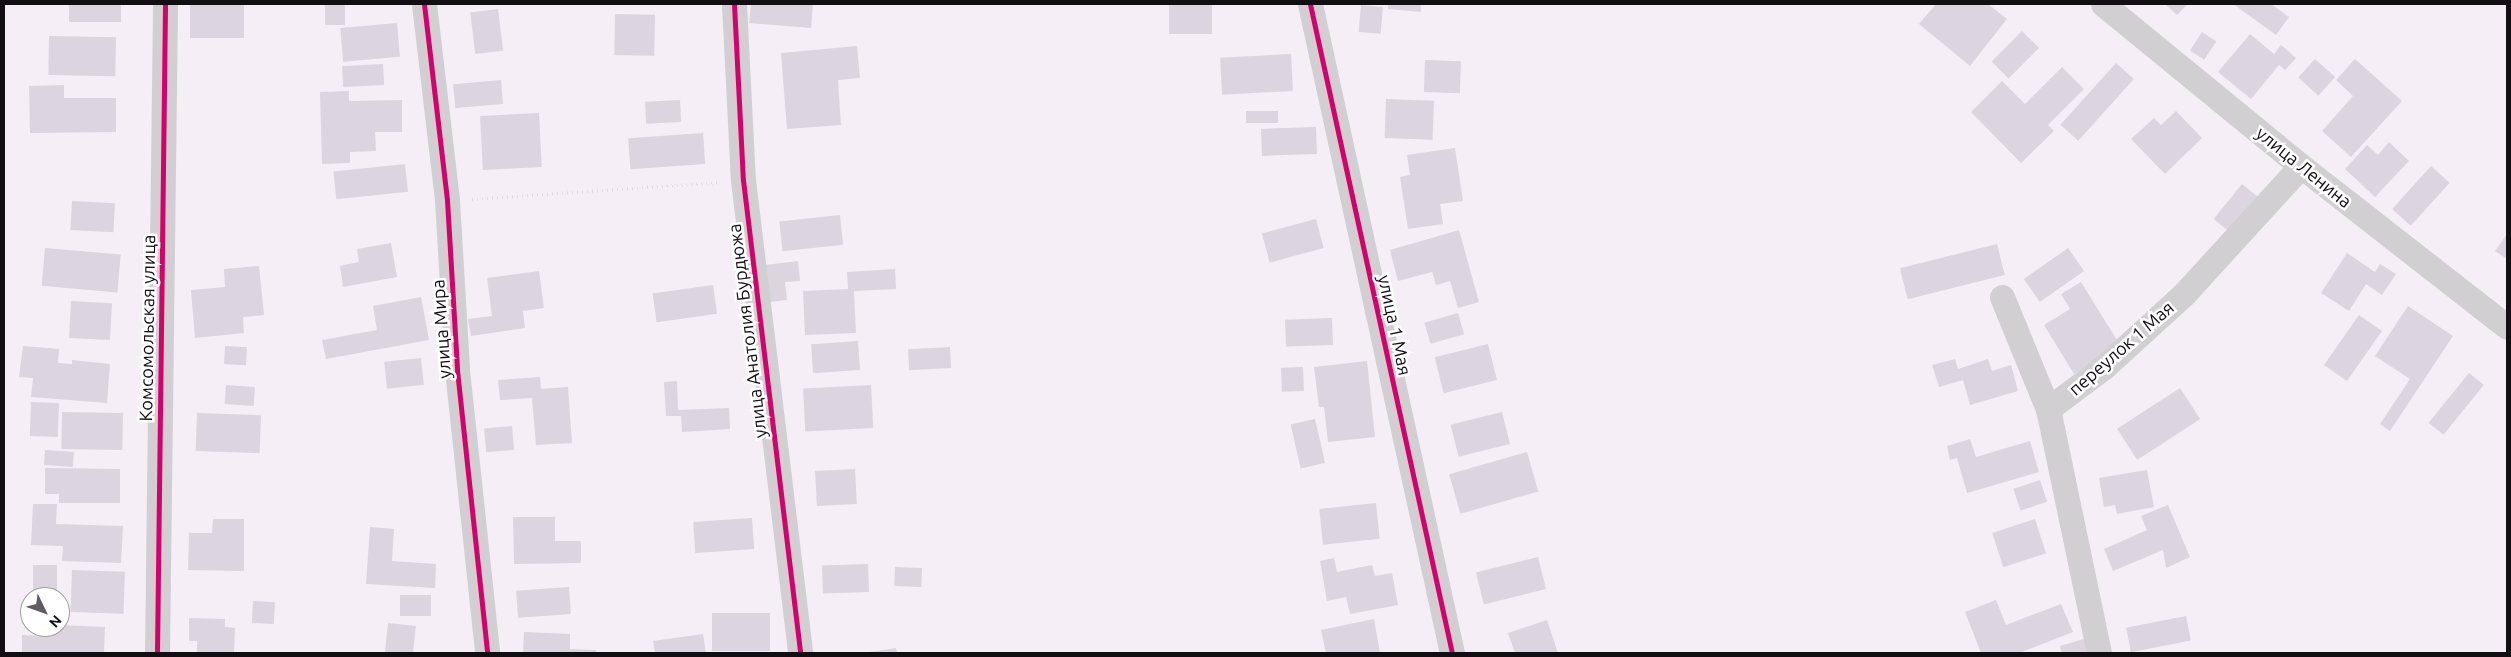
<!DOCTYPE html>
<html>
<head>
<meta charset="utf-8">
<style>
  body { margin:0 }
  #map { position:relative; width:2511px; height:657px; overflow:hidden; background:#f5eef7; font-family:Ubuntu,sans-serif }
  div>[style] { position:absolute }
  .building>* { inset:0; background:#dcd4de; transform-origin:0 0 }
  .path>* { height:3px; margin-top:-1.5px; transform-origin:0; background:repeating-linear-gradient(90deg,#dfdddf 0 1px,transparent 0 5px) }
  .minor>* { height:25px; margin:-12.5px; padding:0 12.5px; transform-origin:12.5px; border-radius:12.5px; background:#d1cfd1 }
  .cycleway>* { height:5px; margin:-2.5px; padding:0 2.5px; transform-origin:2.5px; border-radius:2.5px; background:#d6006c }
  span { translate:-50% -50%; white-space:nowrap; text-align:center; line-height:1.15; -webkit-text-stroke:5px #fff; paint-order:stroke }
  .street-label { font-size:18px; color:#120e14 }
  .frame { position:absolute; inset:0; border:5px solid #120e14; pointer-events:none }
  .north { position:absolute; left:20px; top:587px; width:50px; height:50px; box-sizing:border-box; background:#fff; border:1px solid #a09fa1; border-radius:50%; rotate:132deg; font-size:14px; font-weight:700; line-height:20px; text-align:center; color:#120e14 }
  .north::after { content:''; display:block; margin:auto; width:18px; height:22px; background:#615c63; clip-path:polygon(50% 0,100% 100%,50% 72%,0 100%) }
</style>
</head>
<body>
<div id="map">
  <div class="building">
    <div style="left:69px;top:4px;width:52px;height:18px"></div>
    <div style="left:190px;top:4px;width:54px;height:34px"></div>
    <div style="left:325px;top:4px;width:20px;height:21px"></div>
    <div style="clip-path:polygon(751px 4px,813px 4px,811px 28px,749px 23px)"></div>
    <div style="left:1169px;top:4px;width:43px;height:30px"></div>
    <div style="clip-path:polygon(1388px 4px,1421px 4px,1421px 12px,1388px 9px)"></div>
    <div style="clip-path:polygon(1936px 4px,1988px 4px,2007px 19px,1970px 66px,1919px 24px)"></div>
    <div style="clip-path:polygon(2165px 4px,2188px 4px,2177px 15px)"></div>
    <div style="clip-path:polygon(2233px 4px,2271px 4px,2289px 17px,2276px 35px)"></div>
    <div style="left:1361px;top:5px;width:22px;height:27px;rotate:5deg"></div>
    <div style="left:498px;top:9px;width:42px;height:28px;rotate:83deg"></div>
    <div style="left:615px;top:14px;width:40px;height:41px;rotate:1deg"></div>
    <div style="left:397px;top:23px;width:34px;height:57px;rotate:85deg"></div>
    <div style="left:2022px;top:31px;width:24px;height:43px;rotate:45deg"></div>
    <div style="left:2202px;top:32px;width:17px;height:22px;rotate:33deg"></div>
    <div style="clip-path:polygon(2250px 34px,2274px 54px,2281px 45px,2296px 58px,2285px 70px,2279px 65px,2251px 99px,2218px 72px)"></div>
    <div style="left:49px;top:36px;width:67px;height:39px;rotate:1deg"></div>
    <div style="clip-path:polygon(857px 46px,860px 78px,838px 80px,841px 125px,787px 129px,781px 53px)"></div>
    <div style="left:1291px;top:54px;width:37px;height:71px;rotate:87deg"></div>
    <div style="left:2315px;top:59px;width:27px;height:25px;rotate:42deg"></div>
    <div style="clip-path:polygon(2355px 59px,2402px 101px,2351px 157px,2322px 131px,2353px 96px,2336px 80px)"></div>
    <div style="left:1425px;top:60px;width:36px;height:32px;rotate:2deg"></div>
    <div style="left:2116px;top:63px;width:24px;height:83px;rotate:42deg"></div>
    <div style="left:383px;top:64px;width:21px;height:41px;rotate:87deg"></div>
    <div style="clip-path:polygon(2062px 67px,2084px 89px,2048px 125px,2054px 131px,2021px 163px,1971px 112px,2002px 81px,2025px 104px)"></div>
    <div style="left:501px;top:80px;width:24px;height:48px;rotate:85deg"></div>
    <div style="clip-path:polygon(64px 85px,64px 98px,116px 98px,116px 132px,30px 133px,29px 86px)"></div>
    <div style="clip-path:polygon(349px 91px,349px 101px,402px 100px,402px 132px,375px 132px,376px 151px,350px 152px,350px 163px,322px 164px,320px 92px)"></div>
    <div style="left:1386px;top:99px;width:48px;height:39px;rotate:2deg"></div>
    <div style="left:680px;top:100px;width:22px;height:35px;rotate:87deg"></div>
    <div style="left:1246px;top:111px;width:32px;height:12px"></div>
    <div style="clip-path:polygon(2176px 111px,2202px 138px,2165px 174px,2131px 139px,2154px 118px,2161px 125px)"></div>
    <div style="left:539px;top:113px;width:54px;height:59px;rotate:87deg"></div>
    <div style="left:1316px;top:127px;width:27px;height:55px;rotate:88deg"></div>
    <div style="left:703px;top:133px;width:31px;height:75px;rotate:86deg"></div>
    <div style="clip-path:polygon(2389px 142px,2409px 161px,2375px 197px,2345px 169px,2367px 145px,2378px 155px)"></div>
    <div style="clip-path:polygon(1455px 148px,1463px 201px,1440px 204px,1443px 224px,1408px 229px,1400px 177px,1410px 175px,1407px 155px)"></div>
    <div style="left:405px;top:164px;width:28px;height:72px;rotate:84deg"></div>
    <div style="left:2431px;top:166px;width:25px;height:58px;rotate:42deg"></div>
    <div style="left:2242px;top:184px;width:32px;height:45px;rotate:39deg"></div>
    <div style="left:72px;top:201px;width:43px;height:29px;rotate:3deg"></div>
    <div style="left:840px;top:215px;width:30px;height:61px;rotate:84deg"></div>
    <div style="left:1316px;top:219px;width:30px;height:56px;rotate:75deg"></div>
    <div style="clip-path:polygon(1459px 230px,1479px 302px,1458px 308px,1450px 281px,1436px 285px,1432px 272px,1398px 281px,1390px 250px)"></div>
    <div style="clip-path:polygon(2507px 234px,2507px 259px,2495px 251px)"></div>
    <div style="clip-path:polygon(391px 243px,397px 277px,343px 287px,340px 266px,359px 262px,357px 249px)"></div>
    <div style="left:1997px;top:244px;width:32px;height:100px;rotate:76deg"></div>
    <div style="left:45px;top:248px;width:76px;height:38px;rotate:5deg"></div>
    <div style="left:2068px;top:248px;width:28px;height:54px;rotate:55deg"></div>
    <div style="clip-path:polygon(2347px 253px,2375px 272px,2380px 264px,2396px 274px,2382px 295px,2366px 284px,2349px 311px,2321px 293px)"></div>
    <div style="clip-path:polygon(798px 261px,800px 281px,785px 282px,787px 300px,769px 302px,765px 265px)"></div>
    <div style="clip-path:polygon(259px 266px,264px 315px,243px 317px,244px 333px,195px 338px,191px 290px,225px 287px,224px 269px)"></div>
    <div style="clip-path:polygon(895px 269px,896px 289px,854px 291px,856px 333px,805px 335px,803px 291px,848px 289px,847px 272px)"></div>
    <div style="clip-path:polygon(539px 271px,544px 308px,523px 311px,525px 328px,471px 336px,468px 319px,492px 316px,487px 278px)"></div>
    <div style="clip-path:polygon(2081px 282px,2120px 345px,2074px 374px,2044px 325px,2070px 309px,2061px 294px)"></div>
    <div style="left:713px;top:285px;width:29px;height:61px;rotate:82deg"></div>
    <div style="clip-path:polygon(421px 297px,429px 340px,326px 359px,322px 340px,377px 330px,373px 306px)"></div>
    <div style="left:71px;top:301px;width:41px;height:37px;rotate:3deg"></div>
    <div style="clip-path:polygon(2408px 306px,2453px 336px,2390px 431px,2380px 424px,2410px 379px,2375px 356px)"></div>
    <div style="left:1458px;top:313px;width:22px;height:35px;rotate:74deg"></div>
    <div style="left:2359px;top:315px;width:28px;height:61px;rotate:35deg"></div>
    <div style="left:1332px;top:318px;width:27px;height:47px;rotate:88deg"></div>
    <div style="left:858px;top:341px;width:29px;height:47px;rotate:86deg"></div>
    <div style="left:1488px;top:344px;width:37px;height:55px;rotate:76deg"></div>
    <div style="clip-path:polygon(23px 346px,59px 349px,58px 363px,72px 364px,72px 360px,110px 364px,107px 403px,31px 397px,33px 378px,19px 377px)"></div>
    <div style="left:225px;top:346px;width:22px;height:18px;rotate:3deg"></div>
    <div style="left:950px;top:347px;width:21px;height:42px;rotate:87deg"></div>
    <div style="left:421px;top:358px;width:27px;height:37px;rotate:84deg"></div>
    <div style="clip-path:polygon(1955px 359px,1958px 369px,1988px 359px,1992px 371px,2011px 365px,2018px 391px,1970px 405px,1963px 380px,1939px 387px,1932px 365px)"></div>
    <div style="clip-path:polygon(1367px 361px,1375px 437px,1328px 442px,1324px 407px,1319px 407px,1314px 367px)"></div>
    <div style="left:1303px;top:367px;width:24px;height:22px;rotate:88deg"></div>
    <div style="left:2469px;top:373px;width:19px;height:64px;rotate:39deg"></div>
    <div style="clip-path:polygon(540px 377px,541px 389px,568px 387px,572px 443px,536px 445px,532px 398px,500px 400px,498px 380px)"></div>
    <div style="clip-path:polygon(677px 381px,678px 410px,729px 408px,730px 429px,682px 432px,681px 416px,666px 416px,664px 382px)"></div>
    <div style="left:226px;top:385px;width:29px;height:19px;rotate:4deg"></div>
    <div style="left:871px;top:385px;width:43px;height:68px;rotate:87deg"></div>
    <div style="left:2180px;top:388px;width:37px;height:75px;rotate:57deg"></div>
    <div style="left:31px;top:402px;width:28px;height:34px;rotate:2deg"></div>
    <div style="left:62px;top:412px;width:61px;height:37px;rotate:1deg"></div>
    <div style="left:1502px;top:412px;width:33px;height:53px;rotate:76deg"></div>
    <div style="left:197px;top:413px;width:64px;height:38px;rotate:2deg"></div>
    <div style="left:1315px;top:419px;width:45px;height:25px;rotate:77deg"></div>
    <div style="left:512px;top:426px;width:24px;height:28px;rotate:85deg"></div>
    <div style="clip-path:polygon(1970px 439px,1976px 457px,2030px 441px,2039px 472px,1967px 493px,1957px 458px,1950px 460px,1947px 446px)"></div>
    <div style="left:45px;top:450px;width:29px;height:15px;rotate:4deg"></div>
    <div style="left:1527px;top:452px;width:41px;height:81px;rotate:74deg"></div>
    <div style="clip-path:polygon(45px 468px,120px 469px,120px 503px,59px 503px,59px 494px,45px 494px)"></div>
    <div style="left:855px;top:469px;width:35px;height:40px;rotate:87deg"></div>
    <div style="clip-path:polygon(2147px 470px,2154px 507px,2117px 514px,2115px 505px,2104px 507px,2099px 478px)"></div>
    <div style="left:2040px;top:480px;width:23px;height:28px;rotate:72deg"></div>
    <div style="left:1376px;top:503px;width:36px;height:57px;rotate:84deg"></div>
    <div style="clip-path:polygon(33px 504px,57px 504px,56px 524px,123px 526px,121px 563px,62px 561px,63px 546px,31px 545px)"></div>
    <div style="clip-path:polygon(2168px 505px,2190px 557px,2166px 568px,2163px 550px,2113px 571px,2104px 549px,2147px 530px,2141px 516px)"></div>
    <div style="clip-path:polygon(513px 517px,555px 517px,555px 541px,581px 541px,581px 563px,514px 564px)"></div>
    <div style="left:752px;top:518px;width:31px;height:59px;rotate:86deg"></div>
    <div style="clip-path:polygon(213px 519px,244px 519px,244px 571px,188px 570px,189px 533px,212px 533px)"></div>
    <div style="left:2035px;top:519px;width:36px;height:45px;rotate:72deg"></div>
    <div style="clip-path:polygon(370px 527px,394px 529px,392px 561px,436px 564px,435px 588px,366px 584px)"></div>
    <div style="left:1538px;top:557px;width:33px;height:64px;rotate:76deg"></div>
    <div style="clip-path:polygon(1334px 558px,1337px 572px,1372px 565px,1375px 576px,1392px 573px,1398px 605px,1350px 614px,1346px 597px,1327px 601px,1320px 561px)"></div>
    <div style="left:868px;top:564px;width:28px;height:46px;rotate:88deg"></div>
    <div style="left:57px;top:565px;width:29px;height:24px;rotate:90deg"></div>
    <div style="left:895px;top:567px;width:27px;height:19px;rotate:2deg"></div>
    <div style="left:72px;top:570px;width:53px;height:42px;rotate:2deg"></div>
    <div style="left:569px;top:587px;width:27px;height:53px;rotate:86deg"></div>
    <div style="left:400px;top:595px;width:31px;height:21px"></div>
    <div style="clip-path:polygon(1996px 600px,2006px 625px,2061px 604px,2073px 632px,2019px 653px,1981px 653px,1965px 612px)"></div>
    <div style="left:253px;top:601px;width:22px;height:22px;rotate:3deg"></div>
    <div style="left:712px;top:613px;width:58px;height:38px"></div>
    <div style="left:2186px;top:616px;width:25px;height:61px;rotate:79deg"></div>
    <div style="clip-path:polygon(189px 618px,225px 619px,225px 627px,235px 628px,234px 653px,197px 653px,197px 641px,189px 641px)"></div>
    <div style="clip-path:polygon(1374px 619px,1380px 653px,1326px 653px,1321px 630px)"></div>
    <div style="clip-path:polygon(1547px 620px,1558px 653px,1515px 653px,1508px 633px)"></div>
    <div style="left:388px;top:623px;width:28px;height:30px;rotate:6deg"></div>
    <div style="clip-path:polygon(60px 625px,105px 627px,104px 653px,22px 653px,22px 635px,45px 636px,45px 627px)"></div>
    <div style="clip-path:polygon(524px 632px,570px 634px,570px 649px,596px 650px,596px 653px,523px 653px)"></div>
    <div style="clip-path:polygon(703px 634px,706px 653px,655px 653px,653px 641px)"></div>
    <div style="clip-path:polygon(2087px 638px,2091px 653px,2062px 653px,2060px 646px)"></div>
    <div style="clip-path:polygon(896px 648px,897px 653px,869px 653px,869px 652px)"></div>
  </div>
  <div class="path">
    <div style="left:472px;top:199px;width:249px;rotate:-3.9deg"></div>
  </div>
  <div class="minor">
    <div style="left:424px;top:4px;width:197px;rotate:83.3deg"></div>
    <div style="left:447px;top:200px;width:170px;rotate:86.6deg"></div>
    <div style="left:457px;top:370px;width:285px;rotate:83.9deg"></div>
    <div style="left:734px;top:4px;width:176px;rotate:87.1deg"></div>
    <div style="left:743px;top:180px;width:476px;rotate:83.1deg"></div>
    <div style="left:1310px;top:4px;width:664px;rotate:77.66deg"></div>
    <div style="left:2103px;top:4px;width:256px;rotate:39.3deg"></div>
    <div style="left:2301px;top:166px;width:261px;rotate:38deg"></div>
    <div style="left:2002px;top:297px;width:121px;rotate:67.7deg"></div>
    <div style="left:157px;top:653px;width:649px;rotate:-89.29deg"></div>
    <div style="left:2099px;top:653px;width:249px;rotate:-101.8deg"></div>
    <div style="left:2048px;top:409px;width:70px;rotate:-36.9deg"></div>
    <div style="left:2104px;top:367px;width:108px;rotate:-42.4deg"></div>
    <div style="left:2184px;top:294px;width:173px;rotate:-47.6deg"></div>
  </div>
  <div class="cycleway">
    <div style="left:424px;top:4px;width:197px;rotate:83.3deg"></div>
    <div style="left:447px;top:200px;width:170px;rotate:86.6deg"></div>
    <div style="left:457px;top:370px;width:285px;rotate:83.9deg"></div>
    <div style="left:734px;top:4px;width:176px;rotate:87.1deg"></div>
    <div style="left:743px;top:180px;width:476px;rotate:83.1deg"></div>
    <div style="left:1310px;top:4px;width:664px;rotate:77.66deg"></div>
    <div style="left:157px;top:653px;width:649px;rotate:-89.29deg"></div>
  </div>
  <div class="street-label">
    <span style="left:2304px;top:167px;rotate:39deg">улица Ленина</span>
    <span style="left:1395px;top:325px;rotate:78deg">улица 1 Мая</span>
    <span style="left:147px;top:328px;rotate:-89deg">Комсомольская улица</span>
    <span style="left:441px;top:329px;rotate:-94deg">улица Мира</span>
    <span style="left:747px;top:331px;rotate:-97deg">улица Анатолия Бурдюжа</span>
    <span style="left:2121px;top:348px;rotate:-41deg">переулок 1 Мая</span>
  </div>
  <div class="frame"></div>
  <div class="north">N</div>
</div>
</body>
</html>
